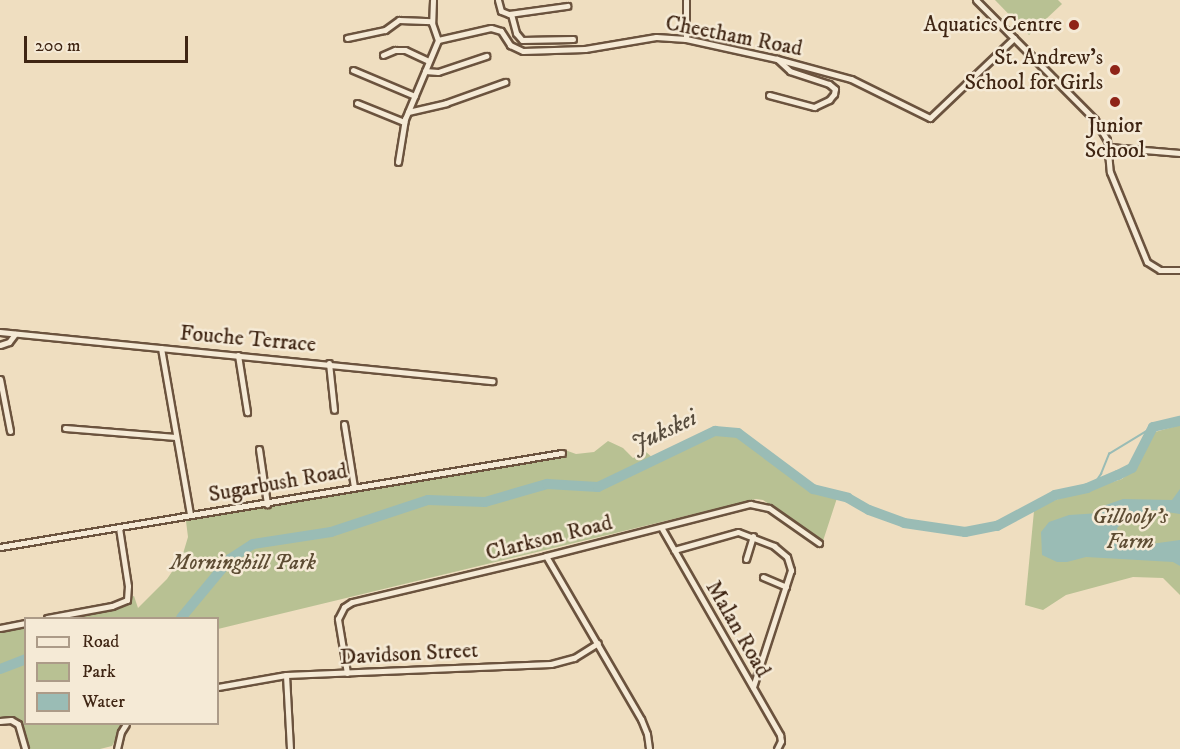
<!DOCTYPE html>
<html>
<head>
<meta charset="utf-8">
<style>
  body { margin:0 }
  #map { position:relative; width:1180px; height:749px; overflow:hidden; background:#efdec0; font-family:"IM FELL DW Pica",serif }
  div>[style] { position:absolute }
  .green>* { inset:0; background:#b8c193 }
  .water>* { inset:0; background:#9abcb5 }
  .stream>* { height:1.5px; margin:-0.75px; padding:0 0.75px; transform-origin:0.75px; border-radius:0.75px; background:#9abcb5 }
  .river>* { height:10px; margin:-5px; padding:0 5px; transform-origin:5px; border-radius:5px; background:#9abcb5 }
  .roads { filter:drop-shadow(2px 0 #6b533e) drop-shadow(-2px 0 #6b533e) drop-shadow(0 2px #6b533e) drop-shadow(0 -2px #6b533e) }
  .minor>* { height:5px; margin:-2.5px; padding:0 2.5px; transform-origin:2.5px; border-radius:2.5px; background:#f5ead6 }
  .dots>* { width:16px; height:16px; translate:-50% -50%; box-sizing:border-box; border:3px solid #f5ead6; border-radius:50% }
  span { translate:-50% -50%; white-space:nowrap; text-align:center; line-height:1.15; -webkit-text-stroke:5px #f5ead6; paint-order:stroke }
  .poi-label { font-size:22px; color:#3f2513 }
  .right { translate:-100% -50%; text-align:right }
  .street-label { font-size:22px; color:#3f2513 }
  .park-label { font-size:22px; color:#5d4c33; font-style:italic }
  .water-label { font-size:24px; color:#564b3c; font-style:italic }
  .legend { position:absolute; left:24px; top:617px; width:195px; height:108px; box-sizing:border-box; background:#f5ead6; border:2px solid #ac9b88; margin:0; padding:8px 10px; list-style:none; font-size:18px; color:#3f2513 }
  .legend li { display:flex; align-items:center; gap:12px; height:30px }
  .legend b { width:30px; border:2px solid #ac9b88 }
  .scale { position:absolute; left:24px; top:36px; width:164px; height:27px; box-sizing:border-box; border:3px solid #3f2513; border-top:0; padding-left:8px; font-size:18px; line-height:21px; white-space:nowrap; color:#3f2513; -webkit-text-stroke:4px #f5ead6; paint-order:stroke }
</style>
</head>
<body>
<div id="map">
  <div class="green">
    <div style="clip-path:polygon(995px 0,1058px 0,1062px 4px,1029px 35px)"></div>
    <div style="clip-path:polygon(1180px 425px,1180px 595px,1163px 578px,1133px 577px,1066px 595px,1043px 610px,1025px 605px,1034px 511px,1046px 503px,1122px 479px,1132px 471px,1155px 432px)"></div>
    <div style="clip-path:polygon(725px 430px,738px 433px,813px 489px,838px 495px,823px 541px,763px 500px,756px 499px,218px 629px,218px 618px,40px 618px,110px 604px,134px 596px,138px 608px,167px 579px,182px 557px,188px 537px,185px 513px,565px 450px,576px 454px,594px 452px,608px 441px,623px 448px,633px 458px,646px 452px,654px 459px,706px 434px)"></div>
    <div style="clip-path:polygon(25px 621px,26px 724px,124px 724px,112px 746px,100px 749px,22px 749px,17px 727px,13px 723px,0 724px,0 626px)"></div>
  </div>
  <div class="water">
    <div style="clip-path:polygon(1180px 489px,1180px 514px,1153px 510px,1127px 518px,1117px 528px,1120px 541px,1129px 547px,1180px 540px,1180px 566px,1173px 562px,1086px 557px,1067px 562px,1057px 562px,1042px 555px,1041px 532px,1049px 522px,1069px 515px,1100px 513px,1103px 506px,1123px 499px,1172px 500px)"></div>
  </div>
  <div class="stream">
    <div style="left:1087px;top:488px;width:9px;rotate:-32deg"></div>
    <div style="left:1095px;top:483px;width:11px;rotate:-56deg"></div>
    <div style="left:1101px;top:474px;width:22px;rotate:-68deg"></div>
    <div style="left:1109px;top:454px;width:52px;rotate:-31.5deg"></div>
  </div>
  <div class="river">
    <div style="left:181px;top:618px;width:77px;rotate:-50.3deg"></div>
    <div style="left:230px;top:559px;width:27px;rotate:-33deg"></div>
    <div style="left:253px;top:544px;width:79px;rotate:-8.7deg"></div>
    <div style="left:331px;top:532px;width:102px;rotate:-18.3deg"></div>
    <div style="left:428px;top:500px;width:57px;rotate:2deg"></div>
    <div style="left:485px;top:502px;width:65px;rotate:-16.2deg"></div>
    <div style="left:547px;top:484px;width:51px;rotate:3.4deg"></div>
    <div style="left:598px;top:487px;width:130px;rotate:-25.6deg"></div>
    <div style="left:715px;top:431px;width:23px;rotate:5deg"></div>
    <div style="left:738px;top:433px;width:94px;rotate:36.7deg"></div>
    <div style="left:813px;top:489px;width:36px;rotate:14deg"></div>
    <div style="left:848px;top:498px;width:24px;rotate:30deg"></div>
    <div style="left:869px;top:510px;width:37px;rotate:20deg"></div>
    <div style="left:904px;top:523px;width:62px;rotate:8.4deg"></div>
    <div style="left:965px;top:532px;width:33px;rotate:-11deg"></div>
    <div style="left:997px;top:526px;width:66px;rotate:-28.1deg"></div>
    <div style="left:1055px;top:495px;width:33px;rotate:-12deg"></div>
    <div style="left:1087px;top:488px;width:34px;rotate:-23deg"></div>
    <div style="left:1118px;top:475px;width:16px;rotate:-27deg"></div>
    <div style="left:1132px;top:468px;width:46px;rotate:-62.9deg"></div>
    <div style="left:1153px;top:427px;width:28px;rotate:-13deg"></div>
    <div style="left:0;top:669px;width:28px;rotate:-21deg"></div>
  </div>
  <div class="roads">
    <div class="minor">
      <div style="left:433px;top:0;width:23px;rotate:92deg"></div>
      <div style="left:432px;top:23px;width:18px;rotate:71deg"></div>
      <div style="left:498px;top:0;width:11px;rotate:75deg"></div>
      <div style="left:501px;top:11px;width:9px;rotate:21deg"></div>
      <div style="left:509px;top:14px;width:59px;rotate:-7.9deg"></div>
      <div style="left:976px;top:0;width:169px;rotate:45.2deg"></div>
      <div style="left:1095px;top:120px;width:23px;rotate:59deg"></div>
      <div style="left:1107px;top:140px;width:32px;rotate:85deg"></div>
      <div style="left:1110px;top:172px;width:97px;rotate:67.7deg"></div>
      <div style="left:1147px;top:262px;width:15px;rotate:32deg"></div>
      <div style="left:1160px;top:270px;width:20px"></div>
      <div style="left:511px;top:14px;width:20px;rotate:75deg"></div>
      <div style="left:516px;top:33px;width:9px;rotate:49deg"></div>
      <div style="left:522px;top:40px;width:51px;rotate:-1.1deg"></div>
      <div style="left:347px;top:38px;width:39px;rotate:-12deg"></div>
      <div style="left:385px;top:30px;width:17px;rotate:-36deg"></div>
      <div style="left:399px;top:20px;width:33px;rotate:2deg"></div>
      <div style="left:686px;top:39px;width:39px;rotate:-90deg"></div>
      <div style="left:438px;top:40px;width:54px;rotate:-12.8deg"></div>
      <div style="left:491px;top:28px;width:10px;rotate:17deg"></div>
      <div style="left:501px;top:31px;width:17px;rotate:57deg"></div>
      <div style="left:510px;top:45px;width:14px;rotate:25deg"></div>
      <div style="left:523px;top:51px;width:62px;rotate:-1.8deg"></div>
      <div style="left:585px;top:49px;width:72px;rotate:-9.6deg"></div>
      <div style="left:656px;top:37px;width:30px;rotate:4deg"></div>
      <div style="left:686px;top:39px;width:93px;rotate:12.4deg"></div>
      <div style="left:777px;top:59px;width:77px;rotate:15.1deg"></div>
      <div style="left:851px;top:79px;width:88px;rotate:26.3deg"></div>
      <div style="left:930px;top:118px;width:116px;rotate:-43.6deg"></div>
      <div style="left:383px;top:55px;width:13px;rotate:-23deg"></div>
      <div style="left:395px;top:50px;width:10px"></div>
      <div style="left:405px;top:50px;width:26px;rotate:25deg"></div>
      <div style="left:353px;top:70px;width:67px;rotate:22.8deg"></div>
      <div style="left:425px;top:71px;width:13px;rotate:4deg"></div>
      <div style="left:438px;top:72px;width:51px;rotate:-18.4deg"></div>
      <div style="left:769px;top:95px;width:47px;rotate:14.9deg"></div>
      <div style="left:814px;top:107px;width:17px;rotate:-25deg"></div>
      <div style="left:829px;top:100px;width:8px;rotate:-50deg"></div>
      <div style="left:834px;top:94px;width:5px;rotate:-79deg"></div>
      <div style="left:835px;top:89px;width:8px;rotate:-140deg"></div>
      <div style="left:829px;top:84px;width:41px;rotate:-161.6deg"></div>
      <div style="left:790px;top:71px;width:18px;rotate:-137deg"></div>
      <div style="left:357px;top:103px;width:51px;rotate:22deg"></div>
      <div style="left:408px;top:112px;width:39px;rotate:-13deg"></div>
      <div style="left:446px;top:103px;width:63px;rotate:-19.6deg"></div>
      <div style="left:1109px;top:147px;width:71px;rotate:4.8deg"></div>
      <div style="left:398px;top:162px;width:44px;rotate:-80.8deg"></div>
      <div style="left:405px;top:119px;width:86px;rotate:-67.3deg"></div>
      <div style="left:0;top:332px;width:495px;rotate:5.7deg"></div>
      <div style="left:0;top:345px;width:9px;rotate:-18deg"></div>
      <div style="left:9px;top:342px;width:10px;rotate:-53deg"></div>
      <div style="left:161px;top:348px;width:169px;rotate:80.1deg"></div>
      <div style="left:238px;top:355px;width:58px;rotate:81deg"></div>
      <div style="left:329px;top:363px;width:47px;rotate:83.9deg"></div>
      <div style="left:0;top:379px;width:53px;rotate:79.1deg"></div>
      <div style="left:344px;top:424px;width:64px;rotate:81deg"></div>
      <div style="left:65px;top:428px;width:111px;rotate:4.6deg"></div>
      <div style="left:259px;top:449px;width:56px;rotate:81.7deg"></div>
      <div style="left:661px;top:527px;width:240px;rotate:60.2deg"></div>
      <div style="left:780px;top:735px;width:6px;rotate:81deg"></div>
      <div style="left:781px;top:741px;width:9px;rotate:117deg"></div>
      <div style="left:0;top:547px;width:570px;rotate:-9.5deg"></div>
      <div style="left:674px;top:550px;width:66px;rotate:-15.7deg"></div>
      <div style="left:738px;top:532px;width:39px;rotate:21deg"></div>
      <div style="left:774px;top:546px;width:17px;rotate:40deg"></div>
      <div style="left:787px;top:557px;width:14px;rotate:73deg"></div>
      <div style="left:791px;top:570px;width:123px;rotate:108deg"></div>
      <div style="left:546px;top:556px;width:189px;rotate:59.8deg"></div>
      <div style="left:641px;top:719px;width:16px;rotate:68deg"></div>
      <div style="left:647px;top:734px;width:15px;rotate:82deg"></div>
      <div style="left:746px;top:559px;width:24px;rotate:-73deg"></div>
      <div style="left:763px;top:577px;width:25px;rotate:23deg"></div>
      <div style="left:47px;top:618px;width:66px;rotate:-10.5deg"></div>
      <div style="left:112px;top:606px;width:16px;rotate:-22deg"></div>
      <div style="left:127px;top:600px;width:14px;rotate:-86deg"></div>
      <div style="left:128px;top:586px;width:59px;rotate:-98.8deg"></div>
      <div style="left:0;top:628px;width:26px;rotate:-11deg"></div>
      <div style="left:347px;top:673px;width:55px;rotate:-99.5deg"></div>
      <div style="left:338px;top:619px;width:13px;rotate:-63deg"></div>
      <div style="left:344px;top:607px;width:9px;rotate:-32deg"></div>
      <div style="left:352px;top:602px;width:199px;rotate:-13.3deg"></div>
      <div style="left:546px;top:556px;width:211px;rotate:-14.3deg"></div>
      <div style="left:750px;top:504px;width:19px;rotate:12deg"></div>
      <div style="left:769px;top:508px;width:61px;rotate:35deg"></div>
      <div style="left:286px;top:675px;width:74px;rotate:86.9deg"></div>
      <div style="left:218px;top:687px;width:69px;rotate:-10deg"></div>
      <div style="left:286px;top:675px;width:265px;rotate:-2.4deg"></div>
      <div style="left:551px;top:664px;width:24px;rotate:-15deg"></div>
      <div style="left:574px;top:658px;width:28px;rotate:-32deg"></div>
      <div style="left:0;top:721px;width:11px;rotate:-5deg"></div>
      <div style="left:11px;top:720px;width:8px;rotate:30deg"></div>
      <div style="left:18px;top:724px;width:26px;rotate:74deg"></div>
      <div style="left:117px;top:749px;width:17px;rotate:-77deg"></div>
      <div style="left:121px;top:732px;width:9px;rotate:-58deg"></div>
    </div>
  </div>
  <div class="dots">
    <div style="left:1074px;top:25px;background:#8f2418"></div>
    <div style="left:1115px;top:70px;background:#8f2418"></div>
    <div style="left:1115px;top:102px;background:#8f2418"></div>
  </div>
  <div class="poi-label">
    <span class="right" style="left:1062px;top:25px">Aquatics Centre</span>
    <span class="right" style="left:1103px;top:70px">St. Andrew's<br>School for Girls</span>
    <span style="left:1115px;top:138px">Junior<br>School</span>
  </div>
  <div class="street-label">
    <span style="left:734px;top:36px;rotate:11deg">Cheetham Road</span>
    <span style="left:248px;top:339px;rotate:5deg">Fouche Terrace</span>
    <span style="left:278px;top:483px;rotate:-10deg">Sugarbush Road</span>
    <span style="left:549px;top:538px;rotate:-14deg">Clarkson Road</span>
    <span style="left:738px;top:629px;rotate:60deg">Malan Road</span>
    <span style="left:409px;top:654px;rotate:-3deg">Davidson Street</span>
  </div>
  <div class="park-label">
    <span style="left:1130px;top:529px">Gillooly's<br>Farm</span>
    <span style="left:243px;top:563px">Morninghill Park</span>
  </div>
  <div class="water-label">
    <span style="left:664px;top:432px;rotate:-25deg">Jukskei</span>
  </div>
  <ul class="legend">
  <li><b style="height:8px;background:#f5ead6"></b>Road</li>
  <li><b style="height:16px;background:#b8c193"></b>Park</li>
  <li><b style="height:16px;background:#9abcb5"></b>Water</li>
  </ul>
  <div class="scale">200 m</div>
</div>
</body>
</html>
